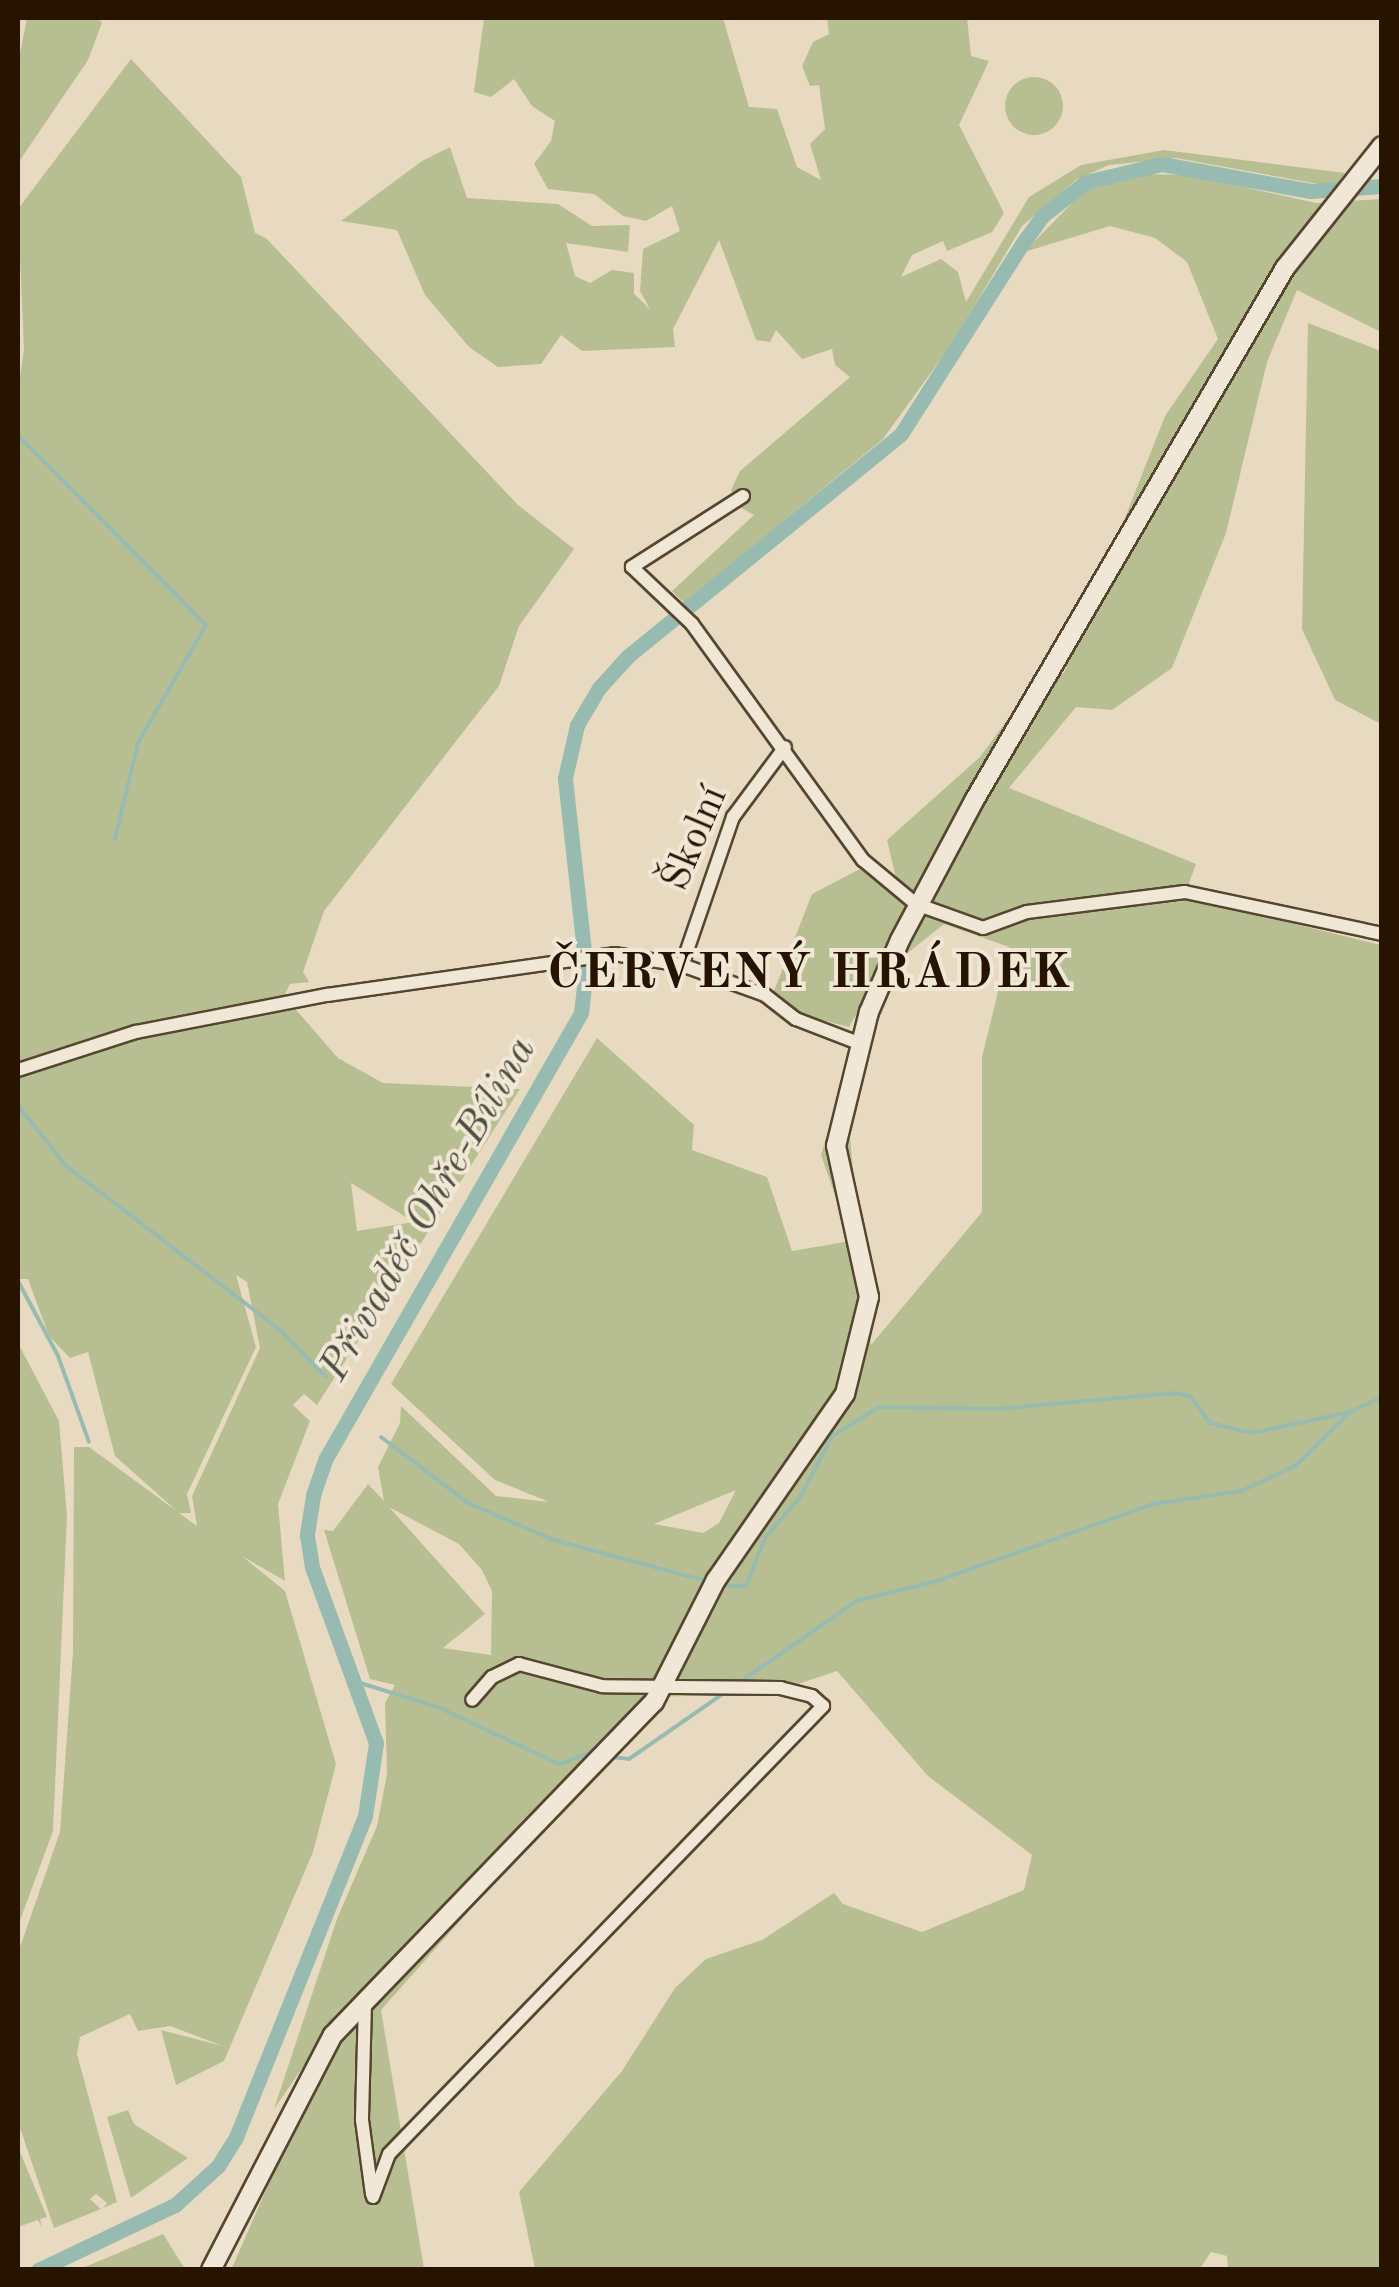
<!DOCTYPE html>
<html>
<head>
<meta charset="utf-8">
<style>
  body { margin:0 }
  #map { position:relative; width:1399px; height:2287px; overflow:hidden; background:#e8dac0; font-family:"Old Standard TT",serif }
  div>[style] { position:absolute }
  .green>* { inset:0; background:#b7bf92 }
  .round { border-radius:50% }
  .stream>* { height:4px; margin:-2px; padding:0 2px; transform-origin:2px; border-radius:2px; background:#97bbb0 }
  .canal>* { height:15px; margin:-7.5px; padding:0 7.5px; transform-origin:7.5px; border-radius:7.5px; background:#97bbb0 }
  .roads { filter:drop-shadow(2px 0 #564630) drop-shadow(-2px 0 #564630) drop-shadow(0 2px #564630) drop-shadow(0 -2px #564630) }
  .street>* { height:12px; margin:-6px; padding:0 6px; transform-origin:6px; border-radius:6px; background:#f0e7d6 }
  .secondary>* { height:18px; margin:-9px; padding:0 9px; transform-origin:9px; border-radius:9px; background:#f0e7d6 }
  span { translate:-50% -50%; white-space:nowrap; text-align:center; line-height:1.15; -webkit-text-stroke:8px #f0e7d6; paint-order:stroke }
  .street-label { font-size:40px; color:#261400 }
  .water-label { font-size:42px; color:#4e4e3e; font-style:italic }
  .district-label { font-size:50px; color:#261400; font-weight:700; letter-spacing:2.5px }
  .frame { position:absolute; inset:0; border:20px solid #261400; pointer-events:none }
</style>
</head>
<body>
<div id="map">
  <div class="green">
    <div style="clip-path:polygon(27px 18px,97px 18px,102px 23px,88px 60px,18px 163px,18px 64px)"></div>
    <div style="clip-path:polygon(484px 18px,723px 18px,749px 107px,777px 109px,797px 167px,821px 180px,810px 144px,825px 129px,819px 85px,810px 86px,802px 66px,813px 42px,829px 34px,827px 18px,967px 18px,971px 56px,989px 61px,959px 125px,1004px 213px,992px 232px,947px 251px,943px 241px,912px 255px,901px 277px,941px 259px,958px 272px,966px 302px,1029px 197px,1081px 165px,1164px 150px,1345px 173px,1335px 187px,1176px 158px,1109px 165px,1076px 180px,1022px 226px,953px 342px,883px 439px,684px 603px,672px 591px,754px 515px,741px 508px,731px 490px,740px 471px,850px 377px,835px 365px,832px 349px,802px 359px,776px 330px,770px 342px,756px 340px,719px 240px,673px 329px,675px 347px,582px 351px,561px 335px,541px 364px,498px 367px,469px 347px,425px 295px,397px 230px,341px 221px,422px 161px,450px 147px,467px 198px,558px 204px,592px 226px,630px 225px,628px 252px,566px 243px,575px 276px,590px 283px,612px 270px,634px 273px,634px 294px,650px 309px,640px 291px,643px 249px,680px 231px,672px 206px,646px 221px,623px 216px,594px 194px,548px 189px,534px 164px,551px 141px,555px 121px,532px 106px,514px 79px,491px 97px,474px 92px)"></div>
    <div style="clip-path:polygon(evenodd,131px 59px,241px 177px,255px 233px,266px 238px,518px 505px,574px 549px,519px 626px,499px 686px,324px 911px,303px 972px,309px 982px,290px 984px,284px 996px,338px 1058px,383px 1083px,520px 1089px,317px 1405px,304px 1394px,293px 1405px,310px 1421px,278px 1504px,285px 1581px,242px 1556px,285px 1591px,336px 1764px,313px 1852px,224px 2061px,176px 2085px,161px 2030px,223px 2046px,170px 2026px,138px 2031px,130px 2014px,80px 2037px,77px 2054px,117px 2202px,103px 2208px,107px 2203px,96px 2194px,90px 2199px,101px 2209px,54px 2228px,18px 2122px,18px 1953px,60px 1832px,73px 1652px,74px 1447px,89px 1447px,178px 1512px,115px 1456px,88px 1352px,70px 1358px,49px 1336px,28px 1279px,18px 1279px,18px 391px,24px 349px,18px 209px,131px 59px,351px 1183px,414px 1222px,357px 1231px,351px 1183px,131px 59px,236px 1275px,247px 1282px,260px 1348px,192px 1496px,197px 1526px,179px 1513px,191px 1513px,187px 1494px,256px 1347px,236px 1275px)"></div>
    <div class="round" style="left:1005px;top:77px;width:58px;height:58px"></div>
    <div style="clip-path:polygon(evenodd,1143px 174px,1190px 175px,1316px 203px,1381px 199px,1381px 332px,1297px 290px,1267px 362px,1226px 533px,1172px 668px,1112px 710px,1076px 707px,1009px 788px,1196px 864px,1184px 897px,1381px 945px,1381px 2269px,1228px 2269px,1227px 2256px,1211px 2252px,1199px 2270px,535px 2269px,519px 2192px,622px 2071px,675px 1988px,706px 1959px,762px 1940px,834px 1893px,843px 1904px,922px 1932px,1024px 1890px,1032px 1855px,928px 1776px,837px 1671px,774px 1692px,659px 1697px,381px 2010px,424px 2269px,231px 2270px,350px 1999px,274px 2109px,337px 1919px,377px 1826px,387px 1774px,385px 1703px,395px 1685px,370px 1679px,324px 1530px,333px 1531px,368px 1484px,384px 1501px,378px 1467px,400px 1423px,401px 1406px,496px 1496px,549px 1502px,495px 1480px,391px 1384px,597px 1038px,694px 1125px,692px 1150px,767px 1177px,792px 1251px,851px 1241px,821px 1155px,870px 990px,849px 1027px,799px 1014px,774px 991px,812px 894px,860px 869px,901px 900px,887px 840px,980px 757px,1034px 683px,1064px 673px,1165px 416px,1218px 339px,1187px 262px,1155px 238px,1110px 226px,1024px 252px,1084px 191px,1143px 174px,944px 924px,1009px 947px,982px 1057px,982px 1212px,871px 1345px,847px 1109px,900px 959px,944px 924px,1143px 174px,736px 1490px,719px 1523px,703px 1533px,654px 1524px,736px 1490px,1143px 174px,389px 1507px,459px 1544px,482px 1570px,492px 1591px,491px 1655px,443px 1648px,485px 1614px,389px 1507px)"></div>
    <div style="clip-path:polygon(1308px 323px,1381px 351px,1381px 724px,1335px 700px,1302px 629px)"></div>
    <div style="clip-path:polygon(18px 1343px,59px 1421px,67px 1516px,53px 1831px,18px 1926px)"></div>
    <div style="clip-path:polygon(128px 2110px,134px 2124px,188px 2158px,131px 2198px,107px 2117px)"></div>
    <div style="clip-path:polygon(18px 2147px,47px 2217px,40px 2219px,42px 2228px,38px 2220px,18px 2227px)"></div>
    <div style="clip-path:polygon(163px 2234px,185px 2269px,80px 2269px,104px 2259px)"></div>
  </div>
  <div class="stream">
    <div style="left:18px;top:435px;width:267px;rotate:45.3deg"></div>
    <div style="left:206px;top:625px;width:136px;rotate:120deg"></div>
    <div style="left:138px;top:743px;width:99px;rotate:103.5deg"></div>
    <div style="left:18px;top:1105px;width:76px;rotate:51.9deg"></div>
    <div style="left:65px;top:1165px;width:271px;rotate:37.5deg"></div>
    <div style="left:280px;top:1330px;width:66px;rotate:45.6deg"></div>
    <div style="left:18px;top:1281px;width:85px;rotate:61.9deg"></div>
    <div style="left:58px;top:1356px;width:91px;rotate:70.2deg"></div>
    <div style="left:381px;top:1437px;width:109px;rotate:37.2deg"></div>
    <div style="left:468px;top:1503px;width:94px;rotate:23.3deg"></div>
    <div style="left:554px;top:1540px;width:157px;rotate:15.1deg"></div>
    <div style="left:720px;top:1585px;width:26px;rotate:2deg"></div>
    <div style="left:746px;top:1586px;width:52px;rotate:-68.4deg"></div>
    <div style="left:765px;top:1538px;width:55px;rotate:-49.4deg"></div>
    <div style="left:801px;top:1496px;width:68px;rotate:-62.7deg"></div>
    <div style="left:832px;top:1436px;width:55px;rotate:-31.7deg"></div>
    <div style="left:879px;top:1407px;width:118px;rotate:1deg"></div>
    <div style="left:997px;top:1409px;width:181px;rotate:-5.1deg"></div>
    <div style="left:1177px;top:1393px;width:15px;rotate:16deg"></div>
    <div style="left:1191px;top:1397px;width:32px;rotate:54deg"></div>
    <div style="left:1210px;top:1423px;width:43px;rotate:13.4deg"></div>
    <div style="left:1252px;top:1433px;width:100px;rotate:-12.1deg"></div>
    <div style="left:1350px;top:1412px;width:35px;rotate:-25deg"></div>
    <div style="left:354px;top:1681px;width:90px;rotate:17.4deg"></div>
    <div style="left:440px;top:1708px;width:132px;rotate:25.2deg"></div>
    <div style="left:559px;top:1764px;width:41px;rotate:-19.7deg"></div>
    <div style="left:740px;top:1682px;width:141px;rotate:-34.9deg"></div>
    <div style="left:856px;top:1601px;width:80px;rotate:-13.7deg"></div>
    <div style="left:934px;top:1582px;width:232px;rotate:-19.6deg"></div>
    <div style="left:1153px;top:1504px;width:89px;rotate:-8.4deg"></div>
    <div style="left:1241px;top:1491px;width:60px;rotate:-24.8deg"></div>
    <div style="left:1295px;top:1466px;width:77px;rotate:-44.5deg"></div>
    <div style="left:611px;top:1757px;width:18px;rotate:6deg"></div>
    <div style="left:629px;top:1759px;width:116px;rotate:-34.8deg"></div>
  </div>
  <div class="canal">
    <div style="left:38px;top:2270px;width:152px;rotate:-25.4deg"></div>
    <div style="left:175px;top:2205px;width:58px;rotate:-42.2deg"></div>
    <div style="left:218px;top:2166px;width:34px;rotate:-58deg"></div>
    <div style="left:236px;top:2137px;width:346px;rotate:-68.1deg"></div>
    <div style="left:365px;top:1816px;width:74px;rotate:-81.4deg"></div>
    <div style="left:376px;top:1743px;width:187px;rotate:-110deg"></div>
    <div style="left:312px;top:1567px;width:33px;rotate:-99deg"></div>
    <div style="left:307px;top:1534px;width:39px;rotate:-81deg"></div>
    <div style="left:313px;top:1495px;width:39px;rotate:-71deg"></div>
    <div style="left:326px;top:1458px;width:513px;rotate:-60.19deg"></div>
    <div style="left:581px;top:1013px;width:44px;rotate:-83.5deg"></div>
    <div style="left:586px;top:969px;width:192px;rotate:-96.3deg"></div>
    <div style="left:565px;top:778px;width:54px;rotate:-77.2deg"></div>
    <div style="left:577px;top:725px;width:43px;rotate:-59.3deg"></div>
    <div style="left:599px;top:688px;width:43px;rotate:-47.8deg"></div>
    <div style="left:628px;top:656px;width:352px;rotate:-39.1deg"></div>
    <div style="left:901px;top:434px;width:225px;rotate:-57.5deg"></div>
    <div style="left:1022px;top:244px;width:34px;rotate:-54deg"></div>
    <div style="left:1042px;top:216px;width:56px;rotate:-37.7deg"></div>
    <div style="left:1086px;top:182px;width:78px;rotate:-13.3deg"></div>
    <div style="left:1162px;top:164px;width:151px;rotate:10.3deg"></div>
    <div style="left:1311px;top:191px;width:71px;rotate:-4deg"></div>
  </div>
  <div class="roads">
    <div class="street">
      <div style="left:743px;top:496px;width:132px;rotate:147.4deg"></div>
      <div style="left:632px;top:567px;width:83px;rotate:43.5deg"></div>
      <div style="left:692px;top:624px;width:291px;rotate:54.1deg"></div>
      <div style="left:863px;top:860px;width:69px;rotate:39.7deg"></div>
      <div style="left:916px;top:904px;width:71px;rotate:19.7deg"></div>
      <div style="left:983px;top:928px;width:47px;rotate:-20deg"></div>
      <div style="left:1027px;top:912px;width:159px;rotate:-7.2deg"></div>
      <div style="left:1185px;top:892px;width:201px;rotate:12deg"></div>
      <div style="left:682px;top:965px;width:157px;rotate:-71deg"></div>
      <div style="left:733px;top:817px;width:87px;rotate:-53.4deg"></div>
      <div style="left:18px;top:1070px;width:124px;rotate:-17.9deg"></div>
      <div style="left:136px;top:1032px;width:195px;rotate:-11deg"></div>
      <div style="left:327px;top:995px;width:290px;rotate:-8.1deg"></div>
      <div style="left:614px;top:954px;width:69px;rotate:9.2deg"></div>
      <div style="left:682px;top:965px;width:88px;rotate:19.9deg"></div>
      <div style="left:765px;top:995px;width:39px;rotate:38deg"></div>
      <div style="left:796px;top:1019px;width:70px;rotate:21deg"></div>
      <div style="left:365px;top:2003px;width:117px;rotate:91.5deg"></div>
      <div style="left:362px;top:2120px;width:75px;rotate:82.3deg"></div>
      <div style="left:373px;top:2197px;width:46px;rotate:-69.6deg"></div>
      <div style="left:389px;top:2154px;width:624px;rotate:-45.91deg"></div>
      <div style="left:823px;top:1706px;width:15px;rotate:-138deg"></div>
      <div style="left:812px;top:1696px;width:32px;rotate:-166deg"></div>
      <div style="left:781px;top:1688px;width:179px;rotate:-179.4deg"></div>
      <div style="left:602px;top:1686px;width:86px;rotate:-165.2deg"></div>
      <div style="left:519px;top:1664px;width:30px;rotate:154deg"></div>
      <div style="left:492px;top:1677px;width:30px;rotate:131deg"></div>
    </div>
    <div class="secondary">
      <div style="left:211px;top:2270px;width:265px;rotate:-62.6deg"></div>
      <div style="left:333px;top:2035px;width:463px;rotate:-46.1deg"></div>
      <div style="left:654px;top:1702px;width:137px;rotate:-63.1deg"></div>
      <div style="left:716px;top:1580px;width:226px;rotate:-55.3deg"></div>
      <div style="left:845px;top:1394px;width:100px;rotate:-76.1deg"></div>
      <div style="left:869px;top:1297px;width:155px;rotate:-102.3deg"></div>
      <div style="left:836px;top:1146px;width:138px;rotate:-76.2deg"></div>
      <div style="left:869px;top:1012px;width:78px;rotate:-66.7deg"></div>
      <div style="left:900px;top:940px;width:160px;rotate:-62deg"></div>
      <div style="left:975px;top:799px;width:615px;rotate:-59.72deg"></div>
      <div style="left:1285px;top:268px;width:156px;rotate:-51.5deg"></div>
    </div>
  </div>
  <div class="street-label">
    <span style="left:696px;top:839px;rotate:-67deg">Školní</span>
  </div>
  <div class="water-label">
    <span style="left:429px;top:1209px;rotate:-60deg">Přivaděč Ohře-Bílina</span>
  </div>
  <div class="district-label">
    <span style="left:810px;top:975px">ČERVENÝ HRÁDEK</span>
  </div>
  <div class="frame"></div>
</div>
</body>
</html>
